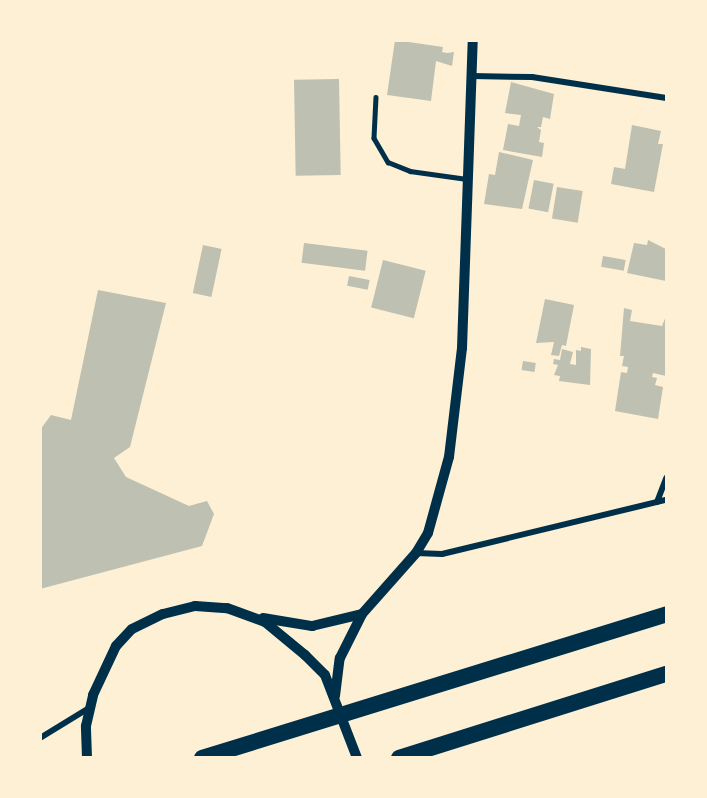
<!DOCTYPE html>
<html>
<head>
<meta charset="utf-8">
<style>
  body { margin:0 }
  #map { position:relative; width:707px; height:798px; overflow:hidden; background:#fdf0d5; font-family:Arial,sans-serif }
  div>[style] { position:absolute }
  .building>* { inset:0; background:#bec0b2; transform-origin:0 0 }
  .service>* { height:4.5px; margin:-2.25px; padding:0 2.25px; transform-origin:2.25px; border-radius:2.25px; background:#003049 }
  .minor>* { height:6px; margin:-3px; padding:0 3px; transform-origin:3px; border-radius:3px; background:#003049 }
  .tertiary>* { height:10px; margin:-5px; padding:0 5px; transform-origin:5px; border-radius:5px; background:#003049 }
  .motorway>* { height:16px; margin:-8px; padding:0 8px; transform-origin:8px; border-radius:8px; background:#003049 }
  span { translate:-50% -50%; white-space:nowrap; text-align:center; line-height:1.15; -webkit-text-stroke:4.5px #fdf0d5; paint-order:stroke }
  .frame { position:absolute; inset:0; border:42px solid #fdf0d5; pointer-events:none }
</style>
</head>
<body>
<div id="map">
  <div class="building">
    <div style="clip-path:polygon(395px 40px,443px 47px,442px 52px,447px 53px,454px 52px,452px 66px,436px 61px,431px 101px,387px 95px)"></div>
    <div style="left:339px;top:79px;width:96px;height:45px;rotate:89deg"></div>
    <div style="clip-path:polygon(511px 82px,554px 94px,550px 119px,543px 117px,541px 127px,537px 127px,541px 130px,539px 142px,544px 143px,542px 157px,503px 150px,508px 124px,519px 126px,521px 115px,505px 113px)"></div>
    <div style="clip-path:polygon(632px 125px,661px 131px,658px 144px,663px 144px,654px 192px,611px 184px,614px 167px,625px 169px)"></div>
    <div style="clip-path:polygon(499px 152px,533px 160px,522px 209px,484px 204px,489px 174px,495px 175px)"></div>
    <div style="left:534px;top:180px;width:20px;height:29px;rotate:11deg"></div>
    <div style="left:557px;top:187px;width:26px;height:32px;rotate:9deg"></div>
    <div style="clip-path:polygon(648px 240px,666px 249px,666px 281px,627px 273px,634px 243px,647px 245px)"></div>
    <div style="left:304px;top:243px;width:64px;height:20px;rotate:7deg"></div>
    <div style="left:203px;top:245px;width:19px;height:49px;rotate:12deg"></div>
    <div style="left:603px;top:256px;width:23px;height:11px;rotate:10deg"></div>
    <div style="left:383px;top:260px;width:44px;height:49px;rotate:14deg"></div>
    <div style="left:349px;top:276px;width:21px;height:10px;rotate:11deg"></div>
    <div style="clip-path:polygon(98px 290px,166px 303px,130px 447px,114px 458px,126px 477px,189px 506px,207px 501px,214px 514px,202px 546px,40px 589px,40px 430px,51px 415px,71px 420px)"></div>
    <div style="clip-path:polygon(545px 299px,574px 305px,566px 346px,562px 345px,559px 356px,551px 355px,554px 342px,536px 343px)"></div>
    <div style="clip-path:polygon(624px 308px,632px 310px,630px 321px,662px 326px,666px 316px,666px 376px,653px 373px,652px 377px,657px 378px,655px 385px,663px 387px,658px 419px,615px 411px,621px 372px,627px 373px,628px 367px,622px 366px,624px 356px,620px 356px)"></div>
    <div style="clip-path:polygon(581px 347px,591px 349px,590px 385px,559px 381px,560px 376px,554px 375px,558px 365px,553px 364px,554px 359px,560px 360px,562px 349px,573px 352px,570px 364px,576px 365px,576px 350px,581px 351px)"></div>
    <div style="left:523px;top:361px;width:13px;height:9px;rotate:9deg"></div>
  </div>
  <div class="service">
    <div style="left:376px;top:97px;width:41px;rotate:92.8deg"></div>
    <div style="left:374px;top:138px;width:28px;rotate:60deg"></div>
    <div style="left:388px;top:162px;width:24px;rotate:22deg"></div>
    <div style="left:410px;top:171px;width:59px;rotate:7.9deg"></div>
  </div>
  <div class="minor">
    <div style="left:472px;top:76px;width:60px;rotate:1deg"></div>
    <div style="left:532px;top:77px;width:136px;rotate:8.9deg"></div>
    <div style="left:657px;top:502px;width:26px;rotate:-69deg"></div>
    <div style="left:416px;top:553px;width:26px;rotate:2deg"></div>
    <div style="left:442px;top:554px;width:230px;rotate:-13.6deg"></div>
    <div style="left:40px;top:738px;width:57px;rotate:-31.5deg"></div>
  </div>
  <div class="tertiary">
    <div style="left:263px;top:618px;width:50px;rotate:9.3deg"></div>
    <div style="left:312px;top:626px;width:51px;rotate:-13.5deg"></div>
    <div style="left:335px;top:696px;width:38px;rotate:-83deg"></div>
    <div style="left:340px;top:658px;width:49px;rotate:-63.4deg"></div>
    <div style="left:362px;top:614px;width:81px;rotate:-48.5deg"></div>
    <div style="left:416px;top:553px;width:23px;rotate:-59deg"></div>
    <div style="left:428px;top:533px;width:79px;rotate:-74.6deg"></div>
    <div style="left:449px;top:457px;width:110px;rotate:-83.2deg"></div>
    <div style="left:462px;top:348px;width:308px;rotate:-88deg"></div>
    <div style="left:87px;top:758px;width:32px;rotate:-92deg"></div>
    <div style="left:86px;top:726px;width:32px;rotate:-77deg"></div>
    <div style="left:93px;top:695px;width:54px;rotate:-64.9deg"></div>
    <div style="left:116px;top:646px;width:23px;rotate:-47deg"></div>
    <div style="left:132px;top:629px;width:34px;rotate:-26deg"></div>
    <div style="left:163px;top:614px;width:33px;rotate:-14deg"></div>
    <div style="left:195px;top:606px;width:32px;rotate:4deg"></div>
    <div style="left:227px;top:608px;width:40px;rotate:20.2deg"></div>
    <div style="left:265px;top:622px;width:52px;rotate:39.5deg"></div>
    <div style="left:305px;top:655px;width:28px;rotate:45deg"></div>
    <div style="left:325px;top:675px;width:89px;rotate:68.9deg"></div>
  </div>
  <div class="motorway">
    <div style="left:202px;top:758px;width:486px;rotate:-17.2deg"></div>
    <div style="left:399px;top:758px;width:280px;rotate:-17.5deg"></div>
  </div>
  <div class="frame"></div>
</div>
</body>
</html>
